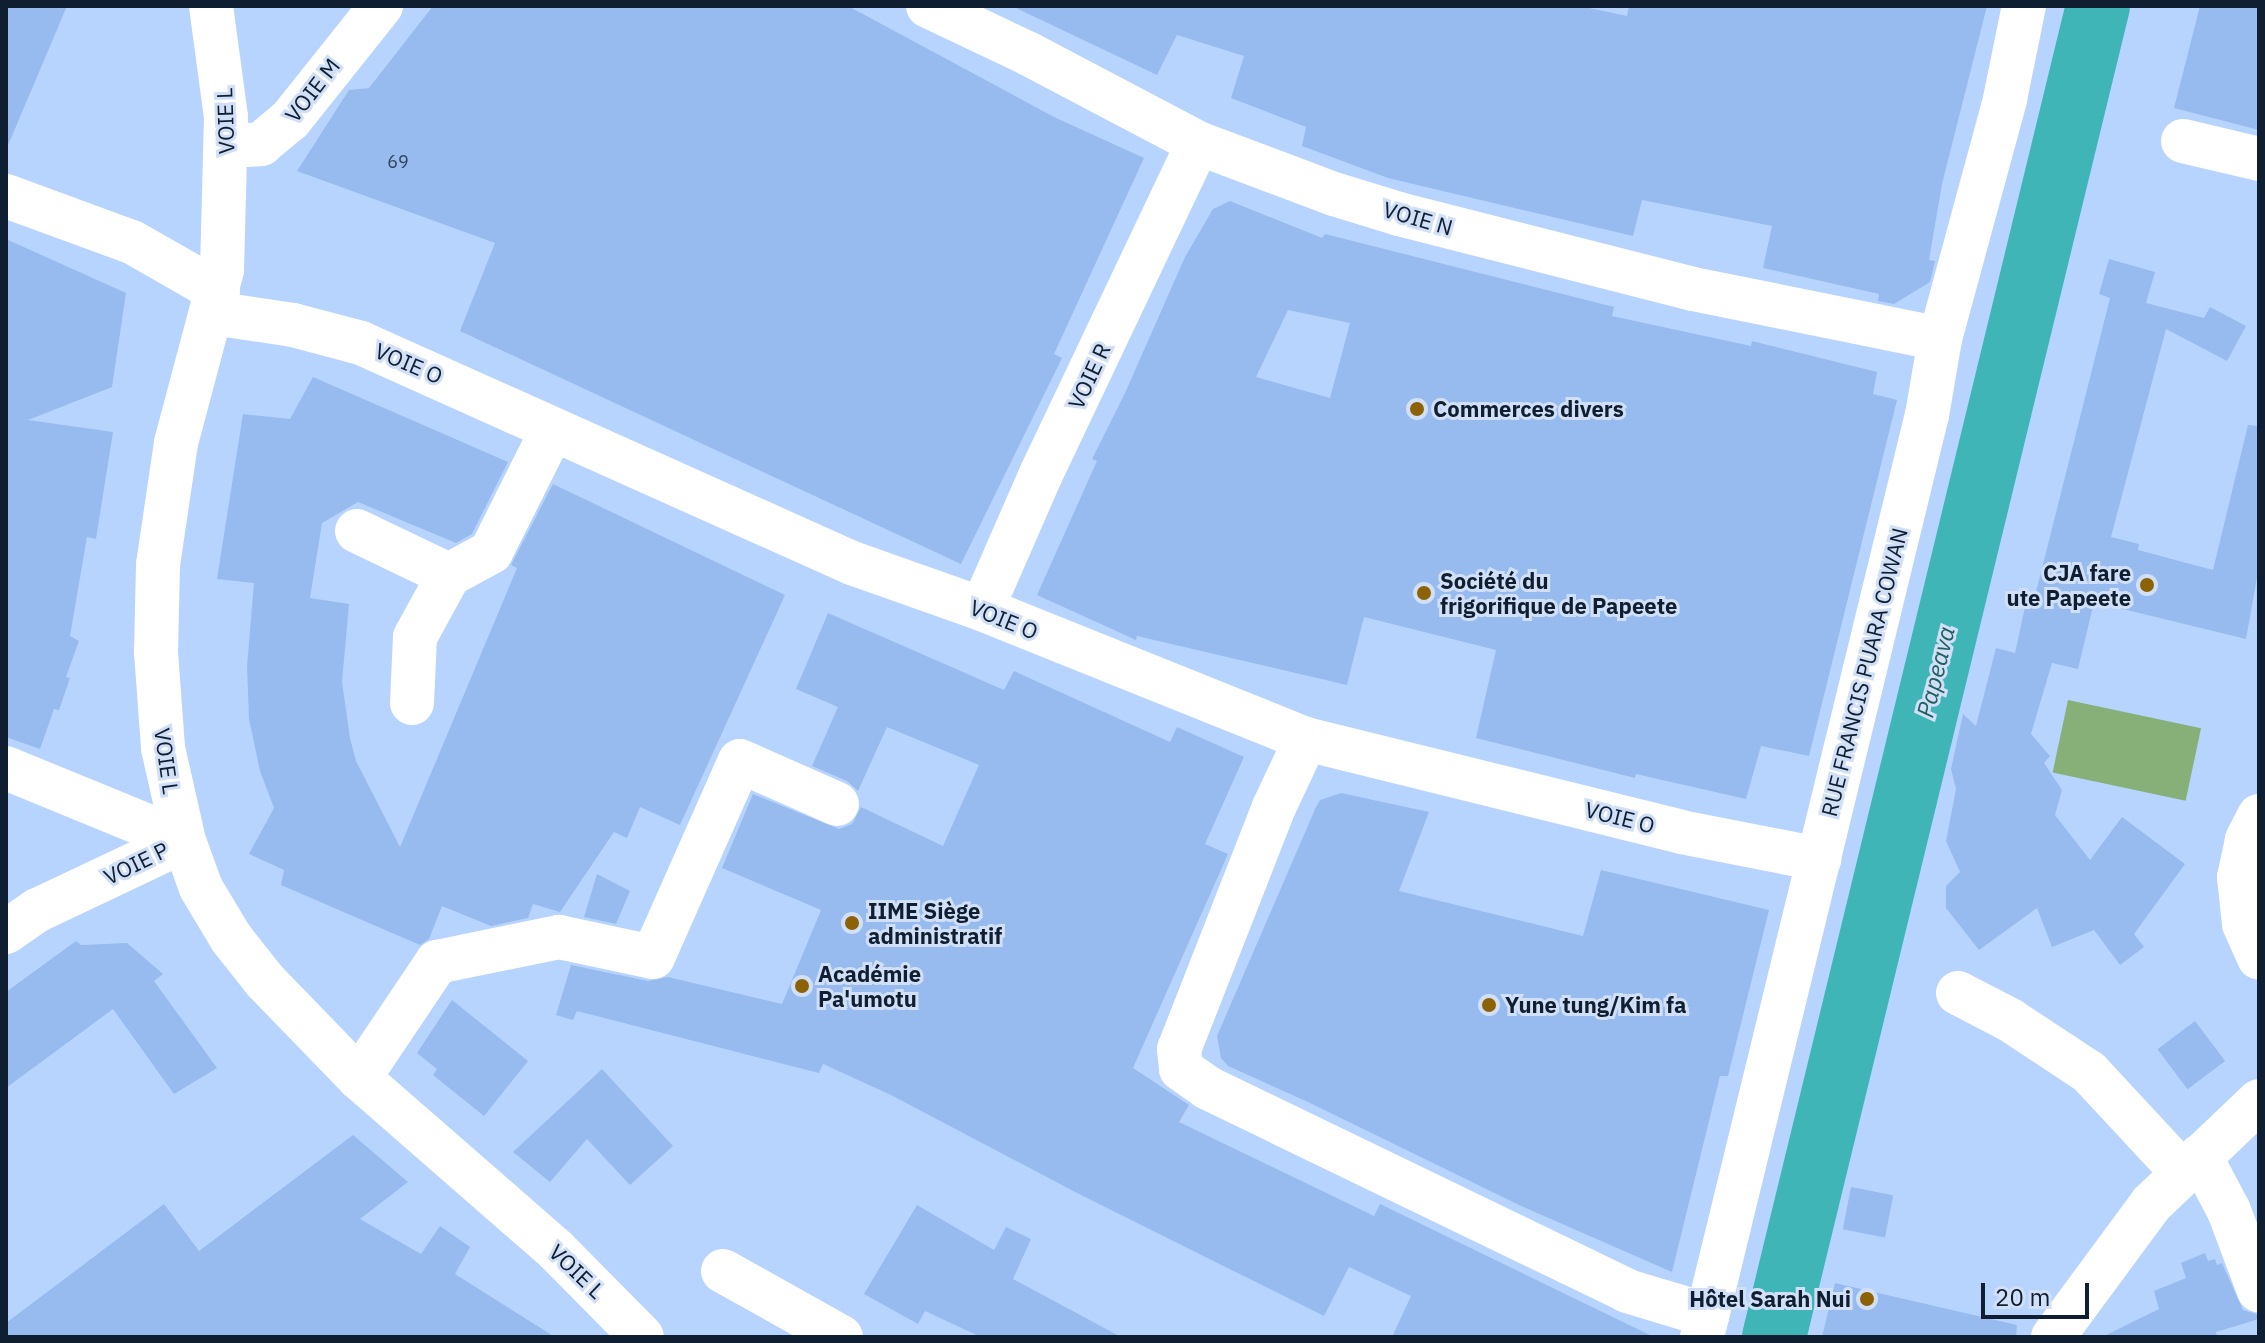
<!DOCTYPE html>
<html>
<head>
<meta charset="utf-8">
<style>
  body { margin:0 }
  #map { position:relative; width:2265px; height:1343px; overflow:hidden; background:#b7d4ff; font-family:"IBM Plex Sans",sans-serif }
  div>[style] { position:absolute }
  .green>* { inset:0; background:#87b078; transform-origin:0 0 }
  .river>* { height:64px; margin:-32px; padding:0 32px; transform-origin:32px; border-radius:32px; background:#3fb5b8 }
  .building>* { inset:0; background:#97bbef; transform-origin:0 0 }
  .minor>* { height:44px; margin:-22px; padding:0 22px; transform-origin:22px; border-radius:22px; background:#fff }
  .major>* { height:44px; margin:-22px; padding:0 22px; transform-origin:22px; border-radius:22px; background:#fff }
  .dots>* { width:22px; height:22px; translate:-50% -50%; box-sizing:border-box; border:4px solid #d1e0f6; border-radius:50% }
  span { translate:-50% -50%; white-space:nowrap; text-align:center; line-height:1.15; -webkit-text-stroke:6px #d1e0f6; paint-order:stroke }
  .number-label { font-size:18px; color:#324560 }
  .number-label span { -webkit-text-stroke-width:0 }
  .street-label { font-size:22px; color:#101e31 }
  .poi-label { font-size:22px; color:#101e31; font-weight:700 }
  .left { translate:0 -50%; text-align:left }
  .right { translate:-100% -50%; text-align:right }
  .water-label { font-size:24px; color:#216162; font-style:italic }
  .frame { position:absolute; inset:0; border:8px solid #101e31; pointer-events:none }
  .scale { position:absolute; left:1981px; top:1283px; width:108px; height:36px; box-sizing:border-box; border:4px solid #101e31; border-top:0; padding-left:10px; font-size:24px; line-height:28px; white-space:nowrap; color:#101e31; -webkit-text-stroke:6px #d1e0f6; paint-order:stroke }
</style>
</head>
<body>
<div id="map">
  <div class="green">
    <div style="left:2068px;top:700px;width:136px;height:74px;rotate:12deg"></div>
  </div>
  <div class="river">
    <div style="left:1774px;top:1337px;width:1370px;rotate:-76.32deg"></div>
  </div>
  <div class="building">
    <div style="clip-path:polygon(6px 6px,67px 6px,6px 150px)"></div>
    <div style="clip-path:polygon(433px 6px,848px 6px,1054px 117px,1144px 158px,1054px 354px,1062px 358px,961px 564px,460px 331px,495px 243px,297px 171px,349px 90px,369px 88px)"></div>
    <div style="clip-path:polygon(1012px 6px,1580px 6px,1627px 16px,1629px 6px,1987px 6px,1942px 184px,1929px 260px,1935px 261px,1930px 282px,1894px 304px,1878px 301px,1879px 294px,1763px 268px,1772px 226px,1642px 200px,1633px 236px,1388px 178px,1302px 146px,1306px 127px,1231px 98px,1244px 56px,1177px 35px,1157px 75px)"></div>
    <div style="clip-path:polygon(2200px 6px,2259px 6px,2259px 130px,2174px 108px)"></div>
    <div style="clip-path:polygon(evenodd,1230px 201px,1322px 238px,1325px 234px,1614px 307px,1612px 316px,1751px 346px,1752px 341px,1877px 372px,1873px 394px,1897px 400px,1809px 756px,1761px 746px,1746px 799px,1636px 774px,1635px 778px,1476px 738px,1496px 650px,1364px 617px,1347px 685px,1137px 636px,1136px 640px,1037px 595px,1097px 461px,1092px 459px,1125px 393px,1185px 257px,1213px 209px,1230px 201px,1288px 310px,1350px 323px,1330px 398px,1256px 377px,1288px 310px)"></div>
    <div style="clip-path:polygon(6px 239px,126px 293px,112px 387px,28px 420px,113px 432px,96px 539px,87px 537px,70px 636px,79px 641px,66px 677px,70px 678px,59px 710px,54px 709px,40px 749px,6px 737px)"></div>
    <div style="clip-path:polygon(2109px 259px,2155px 272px,2146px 303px,2204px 318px,2210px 307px,2246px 326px,2227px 361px,2166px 329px,2111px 537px,2139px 544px,2138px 550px,2213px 570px,2248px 425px,2259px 426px,2259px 566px,2246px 639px,2094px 602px,2078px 669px,2052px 663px,2031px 734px,2050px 756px,2044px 763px,2062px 790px,2055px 815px,2090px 860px,2122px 817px,2185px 864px,2134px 934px,2144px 947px,2120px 965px,2094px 930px,2052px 947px,2037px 908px,1979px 950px,1946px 908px,1946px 886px,1960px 872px,1946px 841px,1956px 789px,1951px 769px,1963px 714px,1976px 726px,1996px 648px,2015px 653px,2025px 607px,2032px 608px,2110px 298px,2099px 294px)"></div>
    <div style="clip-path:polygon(313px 377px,508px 462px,472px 534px,456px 543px,358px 502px,322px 523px,310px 598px,349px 604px,342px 682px,350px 738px,356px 761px,400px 847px,517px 568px,511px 565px,553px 484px,785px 595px,680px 825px,640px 807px,627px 838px,614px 832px,560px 912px,533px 904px,528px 918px,491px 926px,442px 906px,429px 939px,420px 945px,281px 885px,284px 870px,249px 854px,274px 808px,260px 771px,249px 719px,247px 666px,254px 583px,217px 579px,243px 414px,290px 419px)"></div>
    <div style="clip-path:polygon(828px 613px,1004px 690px,1014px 671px,1170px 742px,1177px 727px,1244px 757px,1205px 844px,1228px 854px,1133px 1068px,1189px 1105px,1179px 1122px,1374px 1216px,1380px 1204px,1654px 1337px,1392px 1337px,1411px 1296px,1349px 1267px,1324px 1316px,1079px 1194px,891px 1095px,823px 1064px,819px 1073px,577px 1011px,573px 1020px,556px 1015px,571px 965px,648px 981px,668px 977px,782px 1004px,821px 910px,722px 868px,753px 794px,839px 829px,852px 824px,861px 807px,943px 846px,979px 765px,887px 727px,858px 791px,847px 781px,812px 766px,838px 707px,796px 689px)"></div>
    <div style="clip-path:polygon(1341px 793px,1429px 812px,1399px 891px,1583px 936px,1601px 870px,1769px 910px,1728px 1076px,1720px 1076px,1672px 1272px,1519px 1205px,1308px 1102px,1228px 1066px,1221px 1058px,1217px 1036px,1316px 807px,1320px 800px)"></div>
    <div style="clip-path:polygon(597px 874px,630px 891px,616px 924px,584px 917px)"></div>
    <div style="clip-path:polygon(76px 941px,81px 945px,127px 943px,163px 974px,154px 981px,217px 1068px,174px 1094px,113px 1009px,6px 1088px,6px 992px)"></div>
    <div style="clip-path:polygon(452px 1000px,528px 1061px,484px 1116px,433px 1075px,437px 1069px,417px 1053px)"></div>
    <div style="left:2195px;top:1021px;width:50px;height:47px;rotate:53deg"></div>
    <div style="clip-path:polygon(602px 1069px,673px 1146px,630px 1185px,587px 1139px,550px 1182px,513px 1152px)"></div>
    <div style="clip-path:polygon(353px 1135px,408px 1182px,360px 1219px,421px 1254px,440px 1226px,470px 1247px,455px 1274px,555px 1337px,6px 1337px,6px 1323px,164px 1204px,199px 1251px)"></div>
    <div style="left:1851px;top:1187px;width:43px;height:43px;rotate:11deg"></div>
    <div style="clip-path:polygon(917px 1205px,994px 1250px,1006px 1227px,1031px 1239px,1013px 1279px,1121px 1337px,981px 1337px,925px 1311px,918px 1324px,864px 1294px)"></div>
    <div style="clip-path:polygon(2205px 1253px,2208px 1261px,2215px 1259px,2217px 1265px,2222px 1263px,2243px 1310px,2259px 1315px,2259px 1319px,2216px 1332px,2217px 1337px,2102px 1337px,2159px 1309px,2154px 1291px,2186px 1278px,2181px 1263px)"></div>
    <div style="clip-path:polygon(1835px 1283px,2017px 1325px,2016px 1337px,1822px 1337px)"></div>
  </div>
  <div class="minor">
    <div style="left:211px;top:6px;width:112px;rotate:82.3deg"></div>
    <div style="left:226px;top:117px;width:153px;rotate:91.5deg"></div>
    <div style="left:222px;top:270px;width:179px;rotate:104.9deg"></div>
    <div style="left:176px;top:443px;width:123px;rotate:98.4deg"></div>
    <div style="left:158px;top:565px;width:87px;rotate:91.3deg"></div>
    <div style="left:156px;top:652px;width:96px;rotate:85.8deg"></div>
    <div style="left:163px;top:748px;width:95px;rotate:77.3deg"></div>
    <div style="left:184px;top:841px;width:50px;rotate:70.1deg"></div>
    <div style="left:201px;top:888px;width:58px;rotate:59deg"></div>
    <div style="left:231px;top:938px;width:55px;rotate:51.7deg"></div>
    <div style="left:265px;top:981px;width:135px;rotate:45.9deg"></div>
    <div style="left:359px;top:1078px;width:262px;rotate:41.1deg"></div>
    <div style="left:556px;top:1250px;width:122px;rotate:45.3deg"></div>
    <div style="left:928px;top:6px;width:112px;rotate:25.4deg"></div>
    <div style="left:1029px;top:54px;width:191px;rotate:27.8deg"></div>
    <div style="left:1198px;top:143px;width:145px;rotate:20.6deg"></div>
    <div style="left:1334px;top:194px;width:68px;rotate:17.1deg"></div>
    <div style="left:1399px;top:214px;width:303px;rotate:14.3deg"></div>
    <div style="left:1693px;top:289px;width:252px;rotate:11.4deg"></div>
    <div style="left:2183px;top:141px;width:78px;rotate:13.3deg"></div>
    <div style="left:227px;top:146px;width:34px;rotate:-3deg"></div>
    <div style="left:261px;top:144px;width:38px;rotate:-40deg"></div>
    <div style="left:290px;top:120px;width:146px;rotate:-51.4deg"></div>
    <div style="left:6px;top:196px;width:134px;rotate:20.1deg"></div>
    <div style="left:132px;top:242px;width:99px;rotate:29.7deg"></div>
    <div style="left:213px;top:313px;width:81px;rotate:8.5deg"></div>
    <div style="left:293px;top:325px;width:70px;rotate:14.8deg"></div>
    <div style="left:361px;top:343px;width:538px;rotate:24.14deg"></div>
    <div style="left:852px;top:563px;width:138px;rotate:19.5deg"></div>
    <div style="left:982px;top:609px;width:349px;rotate:21.9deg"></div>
    <div style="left:1306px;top:739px;width:386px;rotate:13.9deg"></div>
    <div style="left:1681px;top:832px;width:141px;rotate:11.1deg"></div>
    <div style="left:357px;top:531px;width:102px;rotate:25.6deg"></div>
    <div style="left:982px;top:609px;width:147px;rotate:-66.4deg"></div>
    <div style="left:1041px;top:474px;width:366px;rotate:-64.6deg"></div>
    <div style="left:412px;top:703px;width:66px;rotate:-87.4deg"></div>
    <div style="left:415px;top:637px;width:71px;rotate:-61.3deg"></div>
    <div style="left:449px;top:575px;width:48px;rotate:-28.7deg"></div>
    <div style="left:491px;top:552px;width:136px;rotate:-63.4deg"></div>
    <div style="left:1306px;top:739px;width:75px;rotate:115.2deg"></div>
    <div style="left:1274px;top:807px;width:260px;rotate:111.4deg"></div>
    <div style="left:1179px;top:1049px;width:20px;rotate:84deg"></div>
    <div style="left:1181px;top:1069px;width:33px;rotate:35deg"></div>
    <div style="left:1208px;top:1088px;width:466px;rotate:25.8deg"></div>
    <div style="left:1627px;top:1291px;width:84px;rotate:16.7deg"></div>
    <div style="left:6px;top:768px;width:192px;rotate:22.3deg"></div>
    <div style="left:6px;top:932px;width:39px;rotate:-35deg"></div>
    <div style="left:38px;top:910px;width:161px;rotate:-25.3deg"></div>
    <div style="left:1958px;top:993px;width:59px;rotate:27.4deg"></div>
    <div style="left:2010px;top:1020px;width:95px;rotate:33.4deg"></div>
    <div style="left:2089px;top:1072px;width:137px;rotate:47.1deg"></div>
    <div style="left:359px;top:1078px;width:140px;rotate:-56.1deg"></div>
    <div style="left:437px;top:962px;width:125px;rotate:-11.6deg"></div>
    <div style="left:559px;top:937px;width:96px;rotate:12deg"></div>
    <div style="left:653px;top:957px;width:214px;rotate:-66.1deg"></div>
    <div style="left:740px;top:761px;width:106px;rotate:23.9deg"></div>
    <div style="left:2200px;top:1156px;width:62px;rotate:62.2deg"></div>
    <div style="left:2229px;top:1211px;width:85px;rotate:69.4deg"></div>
    <div style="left:723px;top:1271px;width:135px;rotate:29.2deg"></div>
  </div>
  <div class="major">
    <div style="left:2259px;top:816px;width:27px;rotate:117deg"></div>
    <div style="left:2247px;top:840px;width:38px;rotate:102deg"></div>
    <div style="left:2239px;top:877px;width:47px;rotate:83.9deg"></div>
    <div style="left:2244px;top:924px;width:37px;rotate:66deg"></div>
    <div style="left:1702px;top:1337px;width:949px;rotate:-76.29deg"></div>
    <div style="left:1927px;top:415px;width:77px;rotate:-80.3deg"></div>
    <div style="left:1940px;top:339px;width:249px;rotate:-74.8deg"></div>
    <div style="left:2005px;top:99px;width:95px;rotate:-78.5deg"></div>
    <div style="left:2053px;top:1337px;width:165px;rotate:-53.6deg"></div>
    <div style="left:2151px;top:1204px;width:149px;rotate:-43.6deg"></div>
  </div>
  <div class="dots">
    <div style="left:1417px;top:409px;background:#8d6106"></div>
    <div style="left:2147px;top:585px;background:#8d6106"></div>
    <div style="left:1424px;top:593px;background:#8d6106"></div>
    <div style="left:852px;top:923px;background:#8d6106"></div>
    <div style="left:802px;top:986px;background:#8d6106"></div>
    <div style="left:1489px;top:1005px;background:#8d6106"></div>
    <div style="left:1867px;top:1299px;background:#8d6106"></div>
  </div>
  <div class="number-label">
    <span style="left:398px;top:162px">69</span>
  </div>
  <div class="street-label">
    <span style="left:312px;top:90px;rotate:-52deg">VOIE M</span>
    <span style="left:225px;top:121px;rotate:-92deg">VOIE L</span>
    <span style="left:1418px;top:218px;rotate:16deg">VOIE N</span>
    <span style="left:409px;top:363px;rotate:23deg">VOIE O</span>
    <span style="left:1089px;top:376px;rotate:-65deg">VOIE R</span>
    <span style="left:1004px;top:619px;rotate:22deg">VOIE O</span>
    <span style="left:1864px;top:672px;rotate:-76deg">RUE FRANCIS PUARA COWAN</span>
    <span style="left:167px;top:761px;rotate:82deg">VOIE L</span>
    <span style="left:1620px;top:817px;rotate:14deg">VOIE O</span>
    <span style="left:136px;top:863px;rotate:-26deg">VOIE P</span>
    <span style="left:577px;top:1271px;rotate:44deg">VOIE L</span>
  </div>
  <div class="poi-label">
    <span class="left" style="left:1433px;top:409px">Commerces divers</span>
    <span class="right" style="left:2131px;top:585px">CJA fare<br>ute Papeete</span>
    <span class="left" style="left:1440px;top:593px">Société du<br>frigorifique de Papeete</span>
    <span class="left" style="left:868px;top:923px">IIME Siège<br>administratif</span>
    <span class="left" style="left:818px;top:986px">Académie<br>Pa'umotu</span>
    <span class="left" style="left:1505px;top:1005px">Yune tung/Kim fa</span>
    <span class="right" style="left:1851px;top:1299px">Hôtel Sarah Nui</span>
  </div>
  <div class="water-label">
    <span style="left:1936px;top:672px;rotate:-76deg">Papeava</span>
  </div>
  <div class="frame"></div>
  <div class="scale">20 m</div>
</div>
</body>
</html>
